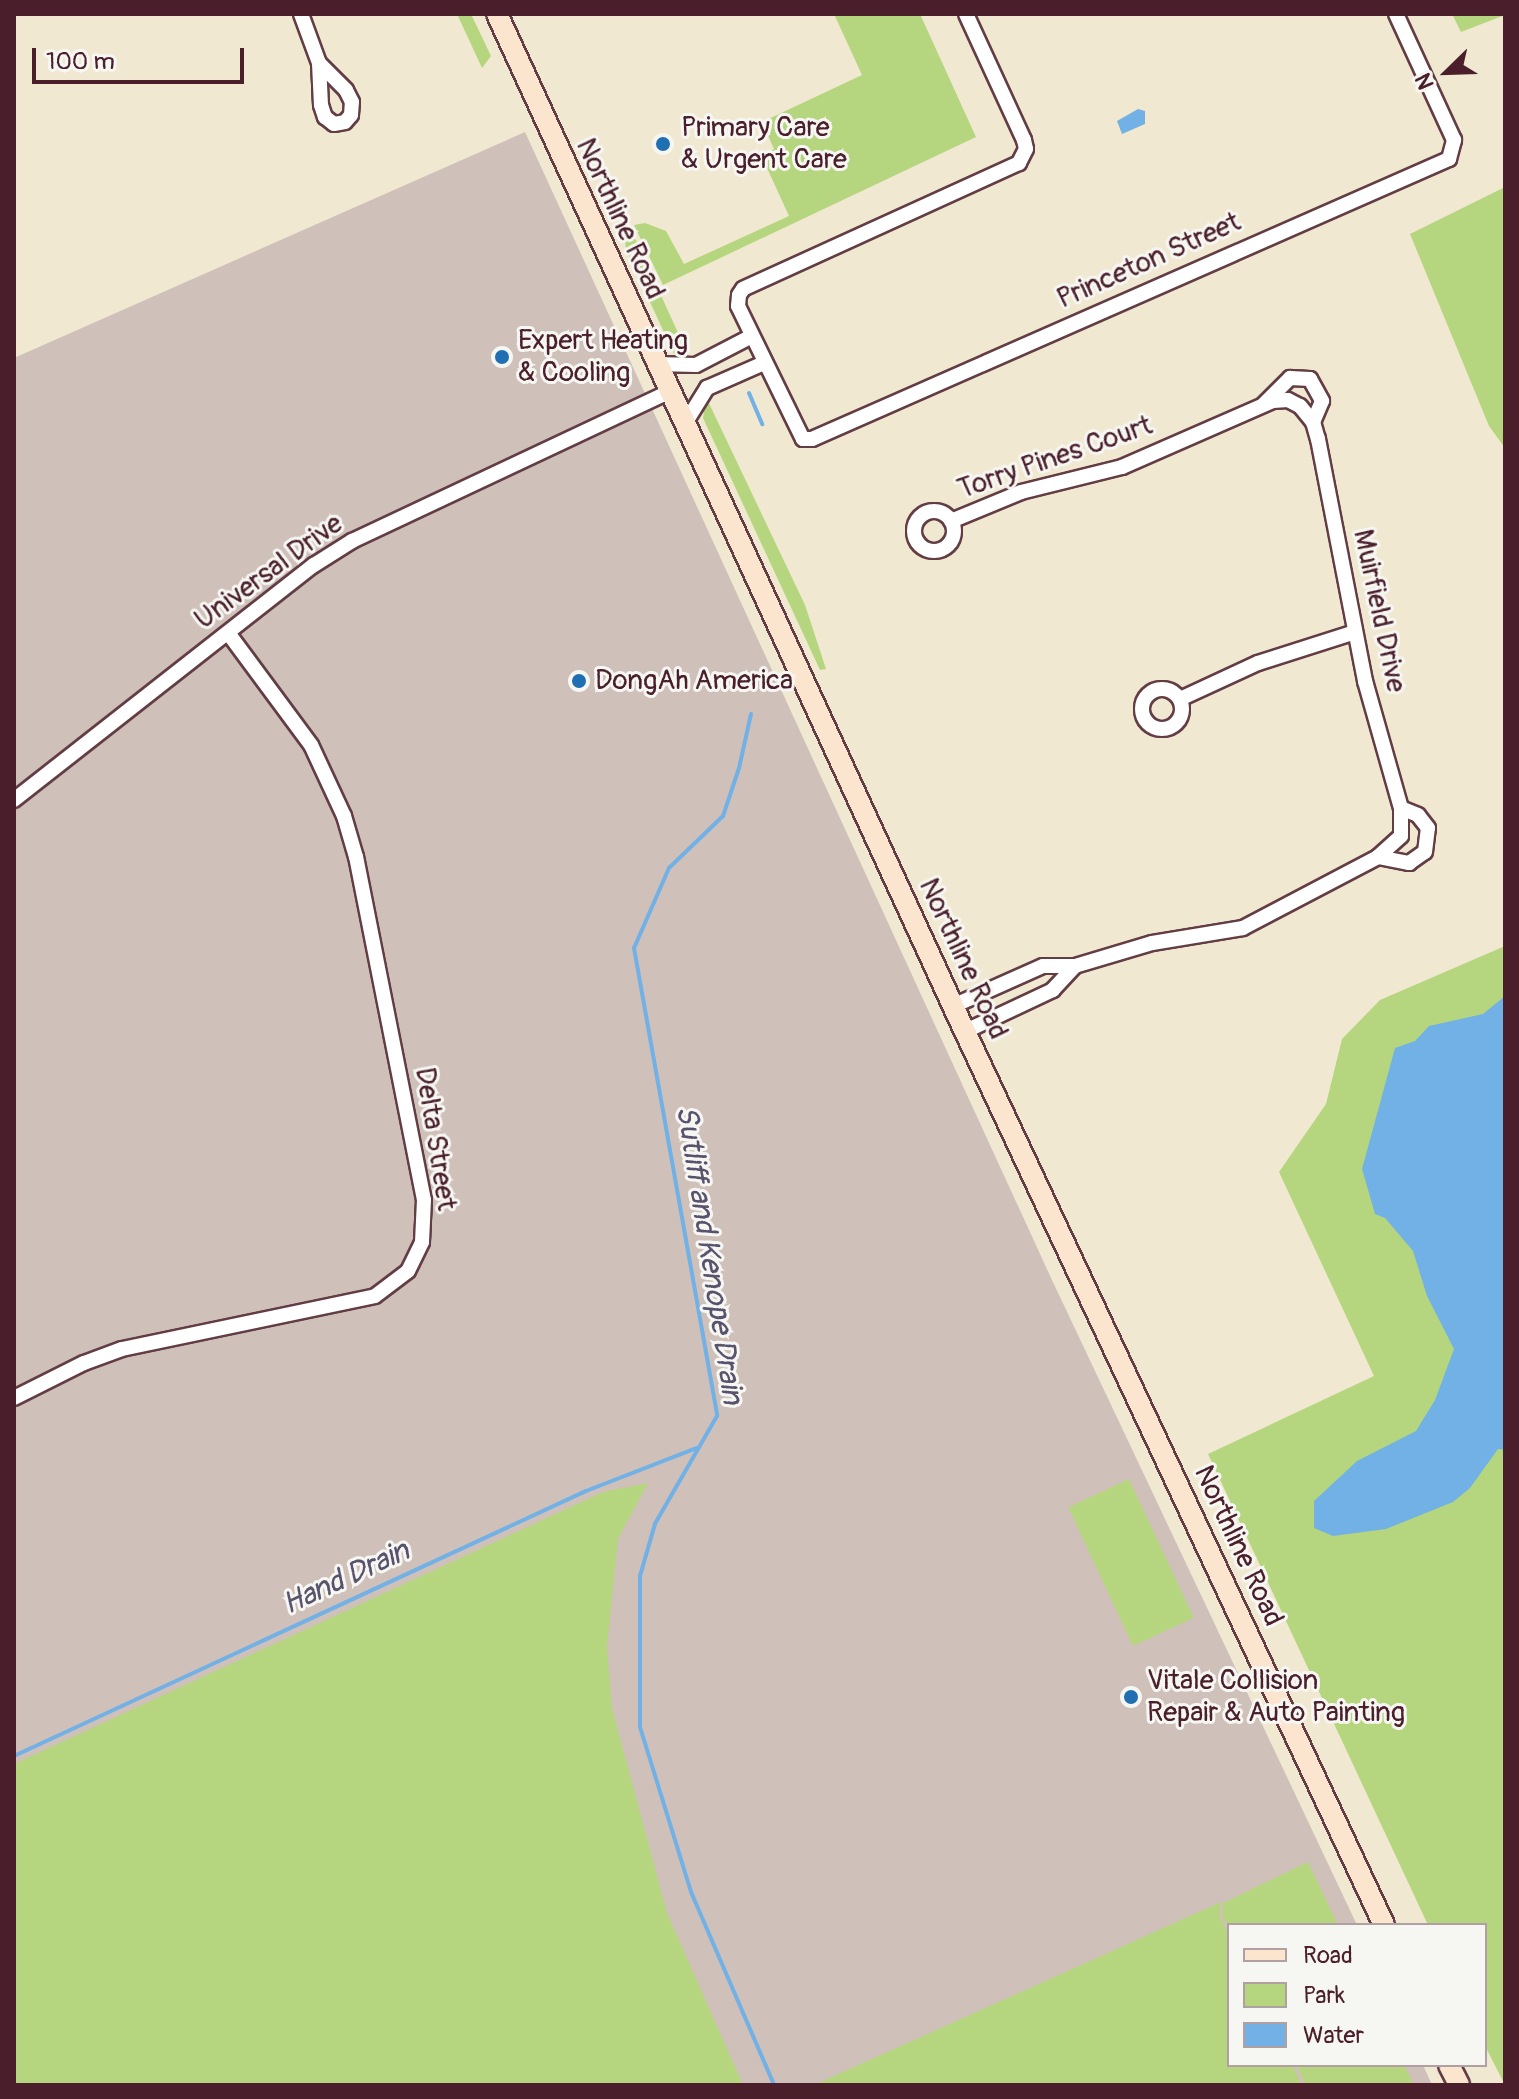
<!DOCTYPE html>
<html>
<head>
<meta charset="utf-8">
<style>
  body { margin:0 }
  #map { position:relative; width:1519px; height:2099px; overflow:hidden; background:#f1e8d2; font-family:Pangolin,sans-serif }
  div>[style] { position:absolute }
  .industrial>* { inset:0; background:#cfc0ba }
  .green>* { inset:0; background:#b5d67e; transform-origin:0 0 }
  .water>* { inset:0; background:#72b1e5 }
  .stream>* { height:4px; margin:-2px; padding:0 2px; transform-origin:2px; border-radius:2px; background:#72b1e5 }
  .roads { filter:drop-shadow(2px 0 #633d44) drop-shadow(-2px 0 #633d44) drop-shadow(0 2px #633d44) drop-shadow(0 -2px #633d44) }
  .street>* { height:14px; margin:-7px; padding:0 7px; transform-origin:7px; border-radius:7px; background:#fff }
  .street>.ring { margin:-7px; padding:0; box-sizing:content-box; background:none; border:14px solid #fff; border-radius:50% }
  .secondary>* { height:20px; margin:-10px; padding:0 10px; transform-origin:10px; border-radius:10px; background:#fbe5cf }
  .dots>* { width:22px; height:22px; translate:-50% -50%; box-sizing:border-box; border:4px solid #f6f6f2; border-radius:50% }
  span { translate:-50% -50%; white-space:nowrap; text-align:center; line-height:1.15; -webkit-text-stroke:6px #f6f6f2; paint-order:stroke }
  .poi-label { font-size:28px; color:#4a1f2b }
  .left { translate:0 -50%; text-align:left }
  .street-label { font-size:28px; color:#4a1f2b }
  .water-label { font-size:30px; color:#58526c; font-style:italic }
  .frame { position:absolute; inset:0; border:16px solid #4a1f2b; pointer-events:none }
  .legend { position:absolute; left:1227px; top:1923px; width:260px; height:144px; box-sizing:border-box; background:#f6f6f2; border:2px solid #b1a0a2; margin:0; padding:10px 14px; list-style:none; font-size:24px; color:#4a1f2b }
  .legend li { display:flex; align-items:center; gap:16px; height:40px }
  .legend b { width:40px; border:2px solid #b1a0a2 }
  .north { position:absolute; left:1407px; top:32px; width:80px; height:80px; -webkit-text-stroke:6px #f6f6f2; paint-order:stroke; rotate:247deg; font-size:22px; font-weight:700; line-height:32px; text-align:center; color:#4a1f2b }
  .north::after { content:''; display:block; margin:auto; width:28px; height:36px; background:#4a1f2b; clip-path:polygon(50% 0,100% 100%,50% 72%,0 100%) }
  .scale { position:absolute; left:32px; top:48px; width:212px; height:36px; box-sizing:border-box; border:4px solid #4a1f2b; border-top:0; padding-left:10px; font-size:24px; line-height:28px; white-space:nowrap; color:#4a1f2b; -webkit-text-stroke:6px #f6f6f2; paint-order:stroke }
</style>
</head>
<body>
<div id="map">
  <div class="industrial">
    <div style="clip-path:polygon(525px 132px,1052px 1280px,1357px 1925px,1229px 1925px,1229px 2065px,1423px 2065px,1432px 2085px,14px 2085px,14px 358px)"></div>
  </div>
  <div class="green">
    <div style="clip-path:polygon(457px 14px,471px 14px,491px 56px,482px 68px)"></div>
    <div style="clip-path:polygon(834px 14px,920px 14px,976px 137px,663px 285px,634px 225px,645px 223px,666px 231px,684px 264px,789px 216px,762px 157px,774px 149px,762px 122px,862px 75px)"></div>
    <div style="clip-path:polygon(1452px 14px,1505px 14px,1505px 15px,1461px 32px)"></div>
    <div style="clip-path:polygon(1505px 187px,1505px 448px,1489px 426px,1410px 234px)"></div>
    <div style="clip-path:polygon(630px 227px,689px 357px,690px 361px,674px 354px,626px 250px,625px 240px)"></div>
    <div style="clip-path:polygon(706px 397px,805px 605px,826px 669px,820px 670px,703px 418px)"></div>
    <div style="clip-path:polygon(1505px 946px,1505px 2085px,1485px 2046px,1485px 1925px,1428px 1925px,1208px 1454px,1374px 1376px,1279px 1172px,1326px 1104px,1342px 1039px,1380px 1000px)"></div>
    <div style="left:1129px;top:1479px;width:153px;height:67px;rotate:65deg"></div>
    <div style="clip-path:polygon(648px 1483px,618px 1539px,607px 1647px,612px 1708px,667px 1913px,743px 2085px,14px 2085px,14px 1764px,603px 1492px)"></div>
    <div style="clip-path:polygon(1308px 1862px,1338px 1925px,1229px 1925px,1229px 1929px,1222px 1915px,1223px 1903px)"></div>
    <div style="clip-path:polygon(1221px 1902px,1219px 1915px,1229px 1936px,1229px 2065px,1292px 2065px,1302px 2085px,814px 2085px)"></div>
    <div style="clip-path:polygon(1296px 2065px,1404px 2065px,1414px 2085px,1306px 2085px)"></div>
  </div>
  <div class="water">
    <div style="clip-path:polygon(1138px 109px,1145px 111px,1145px 124px,1122px 134px,1117px 121px)"></div>
    <div style="clip-path:polygon(1505px 996px,1505px 1450px,1498px 1449px,1470px 1488px,1453px 1502px,1386px 1529px,1333px 1536px,1314px 1528px,1314px 1501px,1357px 1461px,1416px 1431px,1435px 1400px,1454px 1349px,1427px 1296px,1413px 1251px,1385px 1218px,1375px 1214px,1362px 1169px,1395px 1048px,1415px 1041px,1429px 1026px,1483px 1014px)"></div>
  </div>
  <div class="stream">
    <div style="left:749px;top:393px;width:34px;rotate:67deg"></div>
    <div style="left:751px;top:714px;width:55px;rotate:102.5deg"></div>
    <div style="left:739px;top:768px;width:51px;rotate:108.4deg"></div>
    <div style="left:723px;top:816px;width:75px;rotate:136.1deg"></div>
    <div style="left:669px;top:868px;width:87px;rotate:113.6deg"></div>
    <div style="left:634px;top:948px;width:475px;rotate:79.9deg"></div>
    <div style="left:717px;top:1416px;width:125px;rotate:119.9deg"></div>
    <div style="left:655px;top:1524px;width:54px;rotate:106.1deg"></div>
    <div style="left:640px;top:1576px;width:151px;rotate:90deg"></div>
    <div style="left:640px;top:1727px;width:173px;rotate:72.8deg"></div>
    <div style="left:691px;top:1892px;width:210px;rotate:66.7deg"></div>
    <div style="left:14px;top:1756px;width:630px;rotate:-24.86deg"></div>
    <div style="left:586px;top:1491px;width:119px;rotate:-21.2deg"></div>
  </div>
  <div class="roads">
    <div class="street">
      <div style="left:301px;top:14px;width:52px;rotate:69.8deg"></div>
      <div style="left:319px;top:63px;width:42px;rotate:87.3deg"></div>
      <div style="left:321px;top:105px;width:13px;rotate:72deg"></div>
      <div style="left:325px;top:117px;width:11px;rotate:38deg"></div>
      <div style="left:334px;top:124px;width:11px;rotate:-10deg"></div>
      <div style="left:345px;top:122px;width:9px;rotate:-49deg"></div>
      <div style="left:351px;top:115px;width:13px;rotate:-86deg"></div>
      <div style="left:352px;top:102px;width:13px;rotate:-117deg"></div>
      <div style="left:346px;top:90px;width:38px;rotate:-135deg"></div>
      <div style="left:966px;top:14px;width:139px;rotate:65.3deg"></div>
      <div style="left:1024px;top:140px;width:9px;rotate:77deg"></div>
      <div style="left:1026px;top:149px;width:16px;rotate:117deg"></div>
      <div style="left:1019px;top:163px;width:303px;rotate:155.5deg"></div>
      <div style="left:743px;top:289px;width:7px;rotate:124deg"></div>
      <div style="left:739px;top:295px;width:11px;rotate:95deg"></div>
      <div style="left:738px;top:306px;width:148px;rotate:64deg"></div>
      <div style="left:803px;top:439px;width:9px"></div>
      <div style="left:812px;top:439px;width:696px;rotate:-23.73deg"></div>
      <div style="left:1449px;top:159px;width:20px;rotate:-75deg"></div>
      <div style="left:1454px;top:140px;width:139px;rotate:-114.7deg"></div>
      <div style="left:656px;top:364px;width:40px;rotate:1.4deg"></div>
      <div style="left:696px;top:365px;width:63px;rotate:-27.4deg"></div>
      <div style="left:1264px;top:404px;width:37px;rotate:-45deg"></div>
      <div style="left:1290px;top:378px;width:20px;rotate:3deg"></div>
      <div style="left:1310px;top:379px;width:25px;rotate:61deg"></div>
      <div style="left:1322px;top:401px;width:23px;rotate:113deg"></div>
      <div style="left:684px;top:425px;width:44px;rotate:-58.1deg"></div>
      <div style="left:707px;top:388px;width:62px;rotate:-23.7deg"></div>
      <div class="ring" style="left:914px;top:511px;width:26px;height:26px"></div>
      <div style="left:951px;top:521px;width:76px;rotate:-22.5deg"></div>
      <div style="left:1021px;top:492px;width:104px;rotate:-13.9deg"></div>
      <div style="left:1122px;top:467px;width:165px;rotate:-23.6deg"></div>
      <div style="left:1273px;top:401px;width:15px;rotate:-4deg"></div>
      <div style="left:1288px;top:400px;width:13px;rotate:27deg"></div>
      <div style="left:1300px;top:406px;width:21px;rotate:51deg"></div>
      <div style="left:1313px;top:422px;width:18px;rotate:74deg"></div>
      <div style="left:1318px;top:439px;width:247px;rotate:79deg"></div>
      <div style="left:1365px;top:681px;width:132px;rotate:74.2deg"></div>
      <div style="left:1401px;top:808px;width:28px;rotate:90deg"></div>
      <div style="left:1401px;top:836px;width:31px;rotate:138deg"></div>
      <div style="left:1378px;top:857px;width:153px;rotate:152.3deg"></div>
      <div style="left:1243px;top:928px;width:92px;rotate:170.6deg"></div>
      <div style="left:1152px;top:943px;width:80px;rotate:163.4deg"></div>
      <div class="ring" style="left:1142px;top:689px;width:26px;height:26px"></div>
      <div style="left:1180px;top:699px;width:86px;rotate:-24.8deg"></div>
      <div style="left:1258px;top:663px;width:102px;rotate:-17.7deg"></div>
      <div style="left:14px;top:800px;width:381px;rotate:-38.1deg"></div>
      <div style="left:314px;top:565px;width:45px;rotate:-32.3deg"></div>
      <div style="left:352px;top:541px;width:350px;rotate:-25.2deg"></div>
      <div style="left:1378px;top:857px;width:32px;rotate:11deg"></div>
      <div style="left:1409px;top:863px;width:19px;rotate:-35deg"></div>
      <div style="left:1425px;top:852px;width:24px;rotate:-83deg"></div>
      <div style="left:1428px;top:828px;width:16px;rotate:-128deg"></div>
      <div style="left:1418px;top:815px;width:18px;rotate:-158deg"></div>
      <div style="left:953px;top:1006px;width:98px;rotate:-24deg"></div>
      <div style="left:1043px;top:966px;width:32px"></div>
      <div style="left:1075px;top:966px;width:33px;rotate:133deg"></div>
      <div style="left:1053px;top:990px;width:96px;rotate:154.8deg"></div>
      <div style="left:14px;top:1398px;width:78px;rotate:-26.6deg"></div>
      <div style="left:84px;top:1363px;width:40px;rotate:-20.2deg"></div>
      <div style="left:122px;top:1349px;width:258px;rotate:-11.8deg"></div>
      <div style="left:375px;top:1296px;width:41px;rotate:-37.1deg"></div>
      <div style="left:408px;top:1271px;width:32px;rotate:-64deg"></div>
      <div style="left:422px;top:1242px;width:42px;rotate:-87.3deg"></div>
      <div style="left:424px;top:1200px;width:350px;rotate:-101.2deg"></div>
      <div style="left:356px;top:857px;width:43px;rotate:-106.3deg"></div>
      <div style="left:344px;top:816px;width:78px;rotate:-114.9deg"></div>
      <div style="left:311px;top:745px;width:139px;rotate:-126.5deg"></div>
    </div>
    <div class="secondary">
      <div style="left:497px;top:14px;width:1092px;rotate:65.31deg"></div>
      <div style="left:953px;top:1006px;width:1015px;rotate:64.87deg"></div>
      <div style="left:1449px;top:2065px;width:22px;rotate:63deg"></div>
    </div>
  </div>
  <div class="dots">
    <div style="left:663px;top:144px;background:#1f6fb2"></div>
    <div style="left:502px;top:357px;background:#1f6fb2"></div>
    <div style="left:579px;top:681px;background:#1f6fb2"></div>
    <div style="left:1131px;top:1697px;background:#1f6fb2"></div>
  </div>
  <div class="poi-label">
    <span class="left" style="left:681px;top:144px">Primary Care<br>&amp; Urgent Care</span>
    <span class="left" style="left:518px;top:357px">Expert Heating<br>&amp; Cooling</span>
    <span class="left" style="left:595px;top:681px">DongAh America</span>
    <span class="left" style="left:1147px;top:1697px">Vitale Collision<br>Repair &amp; Auto Painting</span>
  </div>
  <div class="street-label">
    <span style="left:620px;top:219px;rotate:65deg">Northline Road</span>
    <span style="left:1149px;top:261px;rotate:-24deg">Princeton Street</span>
    <span style="left:1055px;top:458px;rotate:-19deg">Torry Pines Court</span>
    <span style="left:269px;top:572px;rotate:-36deg">Universal Drive</span>
    <span style="left:1379px;top:611px;rotate:78deg">Muirfield Drive</span>
    <span style="left:963px;top:959px;rotate:65deg">Northline Road</span>
    <span style="left:435px;top:1139px;rotate:81deg">Delta Street</span>
    <span style="left:1238px;top:1546px;rotate:65deg">Northline Road</span>
  </div>
  <div class="water-label">
    <span style="left:709px;top:1255px;rotate:81deg">Sutliff and Kenope Drain</span>
    <span style="left:346px;top:1578px;rotate:-25deg">Hand Drain</span>
  </div>
  <div class="frame"></div>
  <ul class="legend">
  <li><b style="height:10px;background:#fbe5cf"></b>Road</li>
  <li><b style="height:22px;background:#b5d67e"></b>Park</li>
  <li><b style="height:22px;background:#72b1e5"></b>Water</li>
  </ul>
  <div class="north">N</div>
  <div class="scale">100 m</div>
</div>
</body>
</html>
